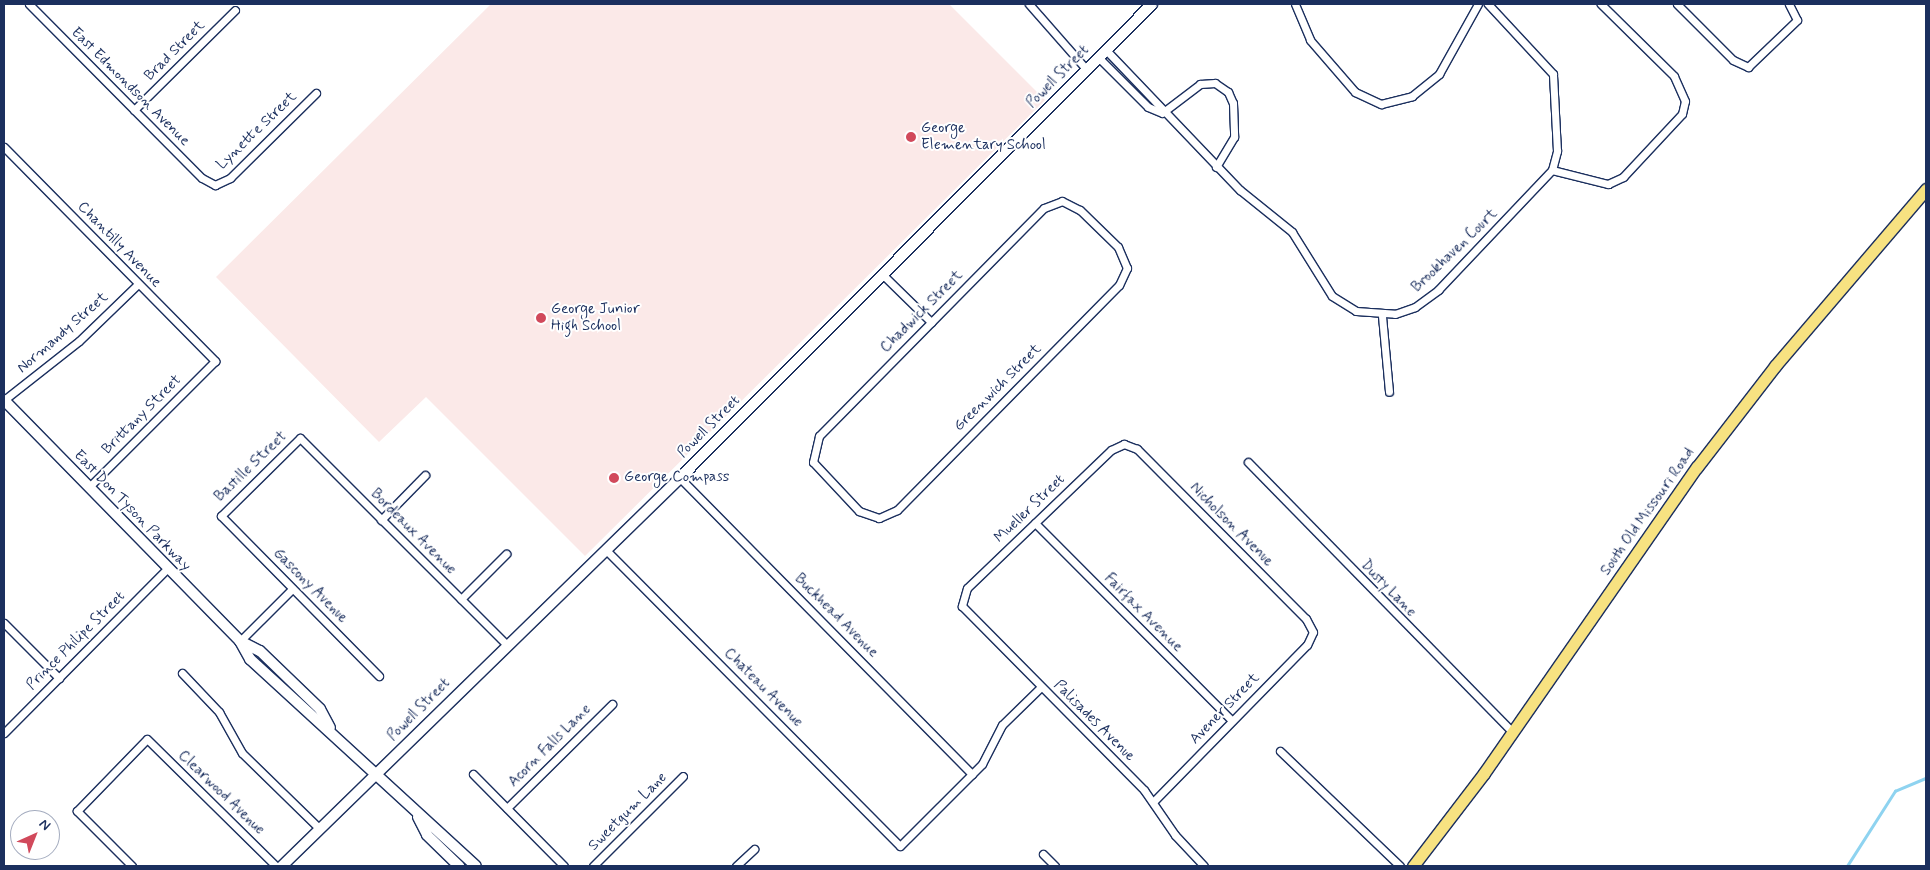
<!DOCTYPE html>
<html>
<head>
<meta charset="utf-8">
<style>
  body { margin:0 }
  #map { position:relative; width:1930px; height:870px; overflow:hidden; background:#fff; font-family:Mynerve,sans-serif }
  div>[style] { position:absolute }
  .built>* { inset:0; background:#fbe9e8 }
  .stream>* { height:2.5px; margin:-1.25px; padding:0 1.25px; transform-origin:1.25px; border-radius:1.25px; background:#8ed3f0 }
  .roads { filter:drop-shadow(1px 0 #1b2f5e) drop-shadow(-1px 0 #1b2f5e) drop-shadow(0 1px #1b2f5e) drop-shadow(0 -1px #1b2f5e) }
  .street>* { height:7px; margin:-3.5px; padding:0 3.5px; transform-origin:3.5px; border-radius:3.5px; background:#fff }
  .secondary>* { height:10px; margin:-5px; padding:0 5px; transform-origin:5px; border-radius:5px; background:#fff }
  .primary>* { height:11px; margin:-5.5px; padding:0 5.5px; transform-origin:5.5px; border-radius:5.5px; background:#f7e281 }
  .dots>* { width:14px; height:14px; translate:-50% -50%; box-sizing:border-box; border:2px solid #fff; border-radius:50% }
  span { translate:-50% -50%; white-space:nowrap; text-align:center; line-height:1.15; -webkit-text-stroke:4px #fff; paint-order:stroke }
  .street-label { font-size:15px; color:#1b2f5e }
  .poi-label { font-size:15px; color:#1b2f5e }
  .left { translate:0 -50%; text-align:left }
  .frame { position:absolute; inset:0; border:5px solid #1b2f5e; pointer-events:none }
  .north { position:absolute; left:10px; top:810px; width:50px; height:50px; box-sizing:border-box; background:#fff; border:1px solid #a4acbf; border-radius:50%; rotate:44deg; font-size:14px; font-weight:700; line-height:20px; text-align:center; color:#1b2f5e }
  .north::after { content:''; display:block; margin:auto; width:18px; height:22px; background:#d1495b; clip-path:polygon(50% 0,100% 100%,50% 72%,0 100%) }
</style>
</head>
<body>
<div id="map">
  <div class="built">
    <div style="clip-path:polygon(491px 4px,949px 4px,1045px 100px,585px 556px,426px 397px,379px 442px,216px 277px)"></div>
  </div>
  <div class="stream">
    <div style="left:1847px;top:866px;width:89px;rotate:-57.4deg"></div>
    <div style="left:1895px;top:791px;width:34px;rotate:-23deg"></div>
  </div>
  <div class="roads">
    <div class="street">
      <div style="left:29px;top:4px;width:245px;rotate:45.2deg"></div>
      <div style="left:202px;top:178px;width:15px;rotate:28deg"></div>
      <div style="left:215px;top:185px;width:17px;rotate:-25deg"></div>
      <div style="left:230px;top:178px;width:121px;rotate:-44.7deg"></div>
      <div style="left:1029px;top:4px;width:88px;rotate:48.7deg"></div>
      <div style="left:1295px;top:4px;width:39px;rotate:67deg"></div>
      <div style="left:1310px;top:40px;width:69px;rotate:49.1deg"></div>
      <div style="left:1355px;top:92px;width:29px;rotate:25deg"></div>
      <div style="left:1381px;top:104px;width:32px;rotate:-14deg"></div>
      <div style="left:1412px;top:96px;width:35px;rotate:-39deg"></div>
      <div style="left:1439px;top:74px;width:80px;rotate:-60.9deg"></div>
      <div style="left:1677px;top:4px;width:79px;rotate:45deg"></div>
      <div style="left:1733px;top:60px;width:17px;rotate:25deg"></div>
      <div style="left:1748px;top:67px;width:68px;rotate:-43.8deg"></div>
      <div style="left:1797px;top:20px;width:18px;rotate:-117deg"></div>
      <div style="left:1106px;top:50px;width:194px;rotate:46.3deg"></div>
      <div style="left:1240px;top:190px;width:67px;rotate:38.9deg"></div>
      <div style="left:1292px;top:232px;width:75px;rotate:58deg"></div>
      <div style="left:1332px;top:296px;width:28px;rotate:32deg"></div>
      <div style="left:1356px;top:311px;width:39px;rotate:4deg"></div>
      <div style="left:1395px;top:314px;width:21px;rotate:-19deg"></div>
      <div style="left:1415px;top:307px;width:29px;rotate:-36deg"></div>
      <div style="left:1438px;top:290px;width:166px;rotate:-46.5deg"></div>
      <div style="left:1552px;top:170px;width:20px;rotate:-75deg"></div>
      <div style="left:1557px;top:151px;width:77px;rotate:-93deg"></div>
      <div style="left:1553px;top:74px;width:96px;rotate:-132.9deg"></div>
      <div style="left:1099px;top:58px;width:69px;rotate:45deg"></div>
      <div style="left:1148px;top:107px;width:13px;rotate:23deg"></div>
      <div style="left:134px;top:110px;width:142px;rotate:-44.7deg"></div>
      <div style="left:1162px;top:113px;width:48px;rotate:-37.3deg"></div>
      <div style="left:1200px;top:84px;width:15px;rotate:-4deg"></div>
      <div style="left:1215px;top:83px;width:16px;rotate:35deg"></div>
      <div style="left:1228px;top:92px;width:12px;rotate:66deg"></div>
      <div style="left:1233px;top:103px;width:34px;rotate:88deg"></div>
      <div style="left:1234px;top:137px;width:35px;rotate:121deg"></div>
      <div style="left:4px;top:147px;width:301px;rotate:45.4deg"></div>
      <div style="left:215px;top:361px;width:178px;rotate:135deg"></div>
      <div style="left:1552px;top:170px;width:58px;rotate:14deg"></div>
      <div style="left:1608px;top:184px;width:17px;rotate:-25deg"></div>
      <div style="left:1623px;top:177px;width:86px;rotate:-46.9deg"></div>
      <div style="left:1682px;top:114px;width:13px;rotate:-77deg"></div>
      <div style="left:1685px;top:101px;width:27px;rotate:-114deg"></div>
      <div style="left:1674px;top:76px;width:103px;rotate:-135.4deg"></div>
      <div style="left:1062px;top:201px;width:20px;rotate:27deg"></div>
      <div style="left:1080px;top:210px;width:53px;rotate:44.2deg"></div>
      <div style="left:1118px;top:247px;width:23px;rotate:67deg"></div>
      <div style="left:1127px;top:268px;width:19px;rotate:115deg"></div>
      <div style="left:1119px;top:285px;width:316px;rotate:134.6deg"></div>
      <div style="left:897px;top:510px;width:20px;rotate:156deg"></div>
      <div style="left:879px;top:518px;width:21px;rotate:-161deg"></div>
      <div style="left:859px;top:511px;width:67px;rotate:-133.2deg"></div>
      <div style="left:813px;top:462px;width:27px;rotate:-77deg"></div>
      <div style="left:819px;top:436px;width:320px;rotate:-45.4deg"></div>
      <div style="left:1044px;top:208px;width:19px;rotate:-21deg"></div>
      <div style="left:882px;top:274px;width:69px;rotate:44.4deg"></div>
      <div style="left:1382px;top:316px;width:76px;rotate:84.7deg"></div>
      <div style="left:4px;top:400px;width:95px;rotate:-38.2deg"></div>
      <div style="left:79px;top:341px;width:82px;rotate:-44deg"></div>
      <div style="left:1248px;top:462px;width:378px;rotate:45.6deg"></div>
      <div style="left:680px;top:478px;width:416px;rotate:45.4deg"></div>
      <div style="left:381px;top:520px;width:63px;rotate:-45.6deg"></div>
      <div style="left:1035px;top:523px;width:279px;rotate:45.1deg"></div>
      <div style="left:606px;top:550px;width:417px;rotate:45.2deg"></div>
      <div style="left:900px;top:846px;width:116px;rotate:-45deg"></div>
      <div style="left:982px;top:764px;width:44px;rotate:-62.9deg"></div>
      <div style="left:1002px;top:725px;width:54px;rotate:-44.3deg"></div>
      <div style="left:461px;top:599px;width:64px;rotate:-45deg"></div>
      <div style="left:4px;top:623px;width:78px;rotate:45deg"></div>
      <div style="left:240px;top:641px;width:74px;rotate:-45deg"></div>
      <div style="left:182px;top:673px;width:54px;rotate:46.5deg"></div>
      <div style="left:219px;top:712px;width:47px;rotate:60.7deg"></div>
      <div style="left:242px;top:753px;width:109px;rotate:44.3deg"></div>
      <div style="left:379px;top:676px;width:225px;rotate:-134.6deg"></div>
      <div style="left:221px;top:516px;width:111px;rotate:-44.6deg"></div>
      <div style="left:300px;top:438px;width:291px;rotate:45deg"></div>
      <div style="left:4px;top:733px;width:231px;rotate:-45.2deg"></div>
      <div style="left:1280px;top:751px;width:166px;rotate:43.8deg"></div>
      <div style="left:473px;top:774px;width:129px;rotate:45.3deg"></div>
      <div style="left:1153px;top:802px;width:220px;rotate:-45.6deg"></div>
      <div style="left:1307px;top:645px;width:14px;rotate:-65deg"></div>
      <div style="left:1313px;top:632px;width:15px;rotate:-118deg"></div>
      <div style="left:1306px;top:619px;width:240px;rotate:-134.8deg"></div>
      <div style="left:1137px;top:449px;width:14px;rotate:-159deg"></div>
      <div style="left:1124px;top:444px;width:14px;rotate:155deg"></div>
      <div style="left:1111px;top:450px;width:199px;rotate:136.2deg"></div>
      <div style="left:967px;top:588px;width:19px;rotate:106deg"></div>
      <div style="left:962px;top:606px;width:259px;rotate:45.3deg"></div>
      <div style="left:1144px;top:790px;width:55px;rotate:55.4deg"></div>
      <div style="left:1175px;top:835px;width:42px;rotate:46.9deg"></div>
      <div style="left:507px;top:808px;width:148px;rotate:-44.7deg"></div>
      <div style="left:1043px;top:854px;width:17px;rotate:45deg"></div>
      <div style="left:132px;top:866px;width:78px;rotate:-135deg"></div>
      <div style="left:77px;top:811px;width:100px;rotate:-45.8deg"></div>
      <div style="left:147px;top:739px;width:181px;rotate:44.6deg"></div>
      <div style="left:593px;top:866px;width:127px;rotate:-45deg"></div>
      <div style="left:736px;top:866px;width:25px;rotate:-43deg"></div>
    </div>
    <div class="secondary">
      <div style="left:4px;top:400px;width:337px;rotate:45.6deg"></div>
      <div style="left:240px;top:641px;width:21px;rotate:61deg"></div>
      <div style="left:250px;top:659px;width:306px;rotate:42.5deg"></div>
      <div style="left:240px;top:641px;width:22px;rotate:27deg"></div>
      <div style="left:260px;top:651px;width:83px;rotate:44deg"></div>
      <div style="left:320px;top:709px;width:21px;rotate:62deg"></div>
      <div style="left:418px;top:817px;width:20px;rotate:63deg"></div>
      <div style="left:427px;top:835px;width:45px;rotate:44.1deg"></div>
      <div style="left:282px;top:866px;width:556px;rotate:-44.27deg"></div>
      <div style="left:680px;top:478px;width:669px;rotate:-45.12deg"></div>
    </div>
    <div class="primary">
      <div style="left:1413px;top:866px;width:117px;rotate:-52.6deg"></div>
      <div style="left:1484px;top:773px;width:373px;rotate:-55.2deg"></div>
      <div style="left:1697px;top:467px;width:128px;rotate:-52.3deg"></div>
      <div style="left:1775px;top:366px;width:233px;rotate:-49.5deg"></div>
    </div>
  </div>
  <div class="dots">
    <div style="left:911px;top:137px;background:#d1495b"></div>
    <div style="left:541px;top:318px;background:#d1495b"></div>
    <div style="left:614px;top:478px;background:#d1495b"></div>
  </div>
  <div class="street-label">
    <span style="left:175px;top:51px;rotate:-45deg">Brad Street</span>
    <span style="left:1058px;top:77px;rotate:-45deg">Powell Street</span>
    <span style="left:130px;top:87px;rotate:45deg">East Edmondson Avenue</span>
    <span style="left:257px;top:131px;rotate:-44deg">Lynette Street</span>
    <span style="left:119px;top:245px;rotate:46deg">Chantilly Avenue</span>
    <span style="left:1455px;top:251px;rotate:-44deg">Brookhaven Court</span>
    <span style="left:922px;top:312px;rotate:-45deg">Chadwick Street</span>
    <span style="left:63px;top:333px;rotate:-41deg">Normandy Street</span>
    <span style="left:998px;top:388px;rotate:-45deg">Greenwich Street</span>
    <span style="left:142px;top:415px;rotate:-45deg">Brittany Street</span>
    <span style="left:709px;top:427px;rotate:-45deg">Powell Street</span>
    <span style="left:251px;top:467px;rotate:-44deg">Bastille Street</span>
    <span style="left:1030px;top:509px;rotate:-44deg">Mueller Street</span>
    <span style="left:132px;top:511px;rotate:46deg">East Don Tyson Parkway</span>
    <span style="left:1648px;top:512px;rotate:-55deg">South Old Missouri Road</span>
    <span style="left:1231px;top:525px;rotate:45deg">Nicholson Avenue</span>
    <span style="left:413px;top:532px;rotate:45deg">Bordeaux Avenue</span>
    <span style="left:310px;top:586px;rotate:45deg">Gascony Avenue</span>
    <span style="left:1388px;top:589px;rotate:46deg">Dusty Lane</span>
    <span style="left:1143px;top:613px;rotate:45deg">Fairfax Avenue</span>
    <span style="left:836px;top:616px;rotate:45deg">Buckhead Avenue</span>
    <span style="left:76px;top:641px;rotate:-45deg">Prince Philipe Street</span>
    <span style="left:763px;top:688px;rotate:45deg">Chateau Avenue</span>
    <span style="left:1225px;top:709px;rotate:-46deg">Avener Street</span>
    <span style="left:419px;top:710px;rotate:-45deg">Powell Street</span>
    <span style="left:1094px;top:721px;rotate:45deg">Palisades Avenue</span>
    <span style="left:550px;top:746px;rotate:-45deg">Acorn Falls Lane</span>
    <span style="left:221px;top:793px;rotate:44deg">Clearwood Avenue</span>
    <span style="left:628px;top:812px;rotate:-45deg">Sweetgum Lane</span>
  </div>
  <div class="poi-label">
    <span class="left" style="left:921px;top:137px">George<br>Elementary School</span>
    <span class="left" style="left:551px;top:318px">George Junior<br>High School</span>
    <span class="left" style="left:624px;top:478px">George Compass</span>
  </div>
  <div class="frame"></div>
  <div class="north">N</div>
</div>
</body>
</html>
